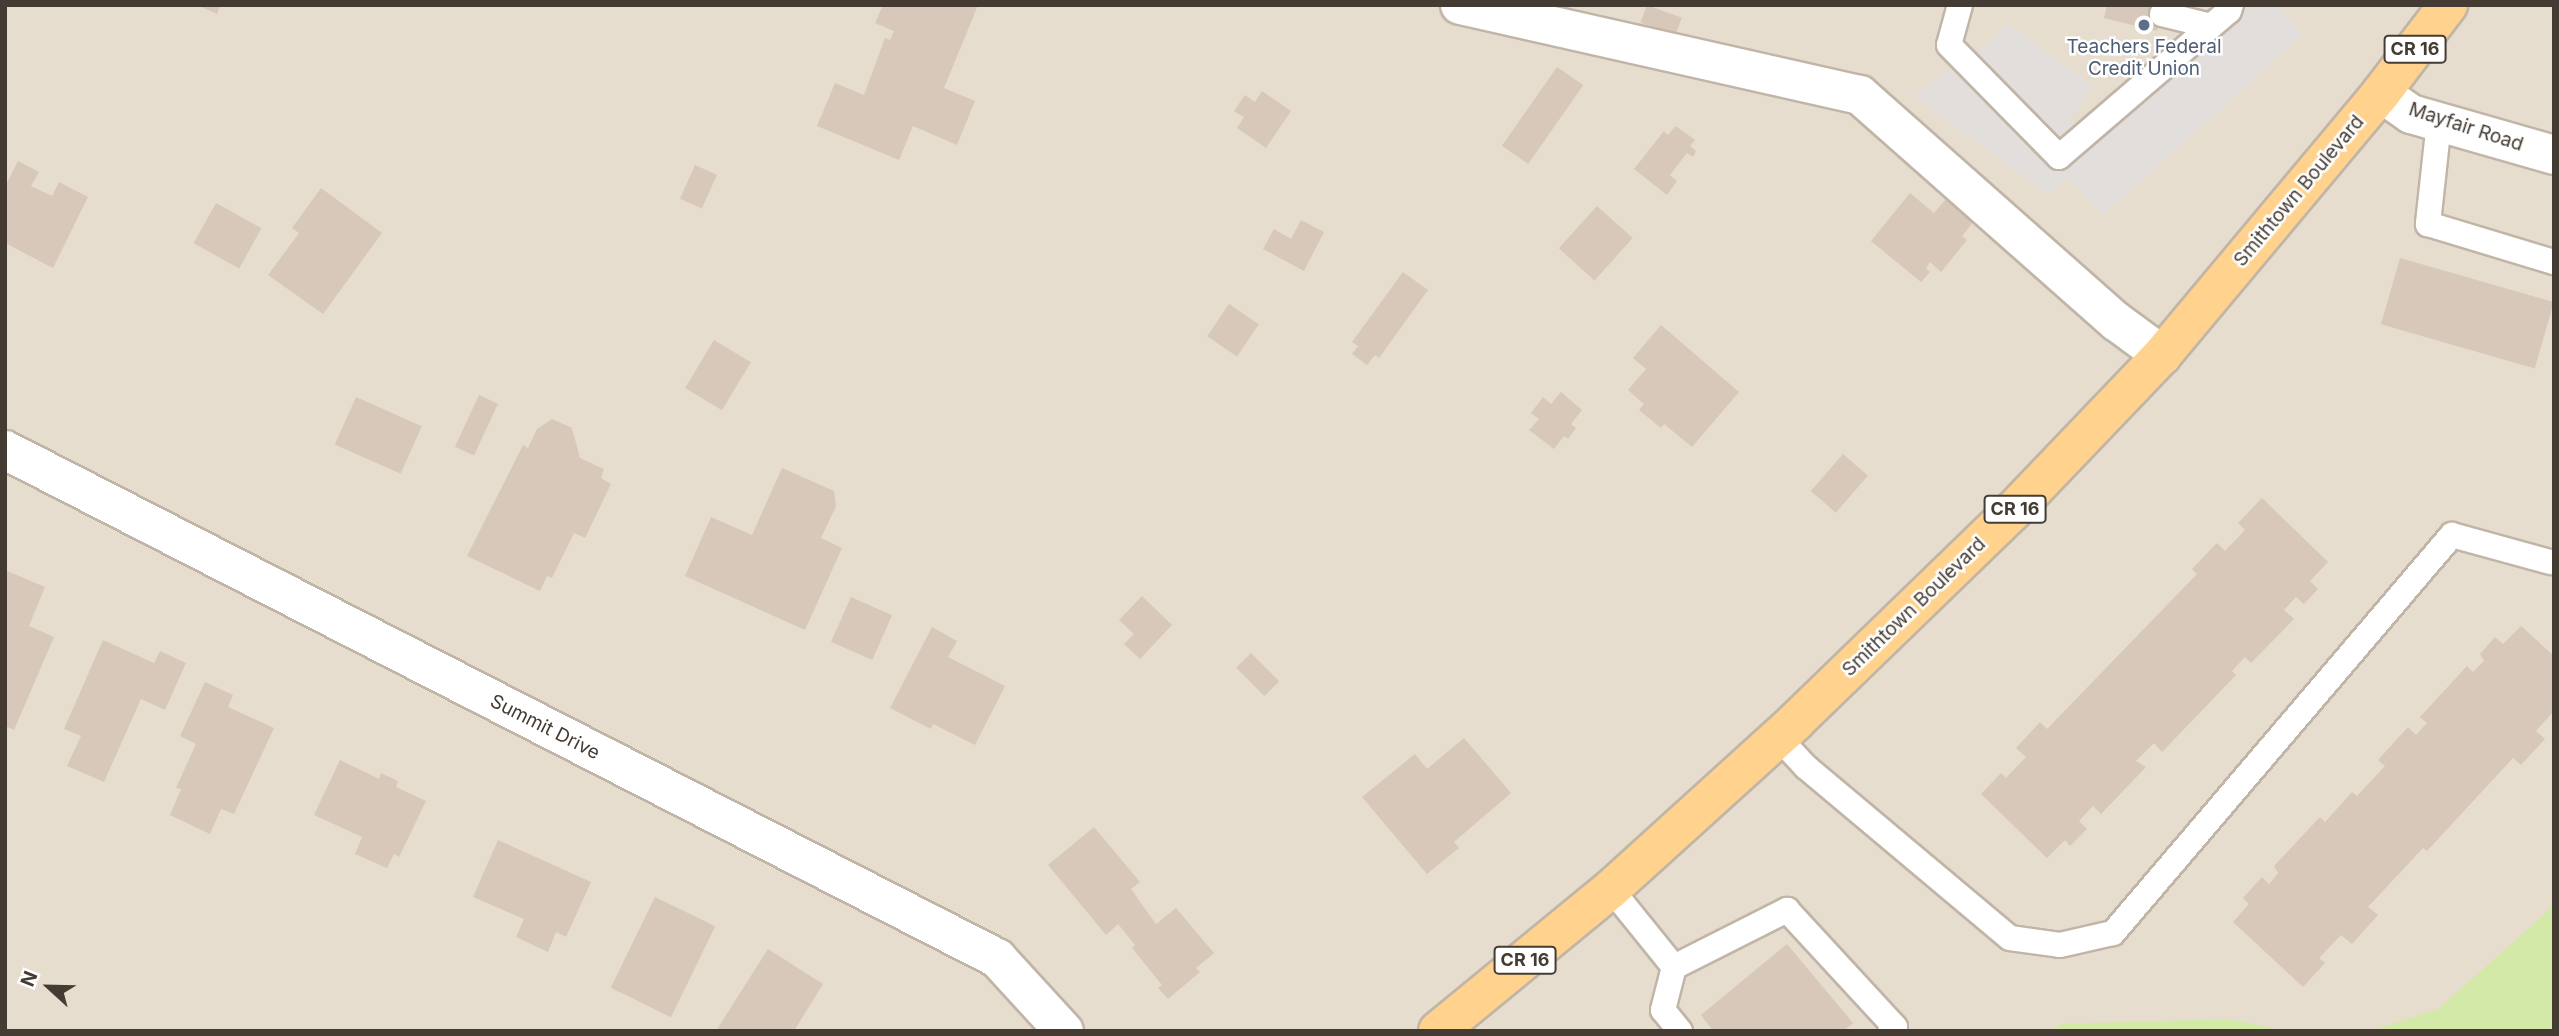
<!DOCTYPE html>
<html>
<head>
<meta charset="utf-8">
<style>
  body { margin:0 }
  #map { position:relative; width:2559px; height:1036px; overflow:hidden; background:#f2ebe2; font-family:Inter,sans-serif }
  div>[style] { position:absolute }
  .residential>* { inset:0; background:#e6ddcf; transform-origin:0 0 }
  .green>* { inset:0; background:#d3e9a7 }
  .parking>* { inset:0; background:#e2dedb }
  .building>* { inset:0; background:#d7c8ba; transform-origin:0 0 }
  .roads { filter:drop-shadow(2px 0 #c1b5a7) drop-shadow(-2px 0 #c1b5a7) drop-shadow(0 2px #c1b5a7) drop-shadow(0 -2px #c1b5a7) }
  .service>* { height:24px; margin:-12px; padding:0 12px; transform-origin:12px; border-radius:12px; background:#fff }
  .minor>* { height:38px; margin:-19px; padding:0 19px; transform-origin:19px; border-radius:19px; background:#fff }
  .primary>* { height:38px; margin:-19px; padding:0 19px; transform-origin:19px; border-radius:19px; background:#ffd38e }
  .dots>* { width:19px; height:19px; translate:-50% -50%; box-sizing:border-box; border:4px solid #fff; border-radius:50% }
  span { translate:-50% -50%; white-space:nowrap; text-align:center; line-height:1.15; -webkit-text-stroke:5px #fff; paint-order:stroke }
  .shield-label span { padding:2px 5px; background:#fff; border:2px solid; border-radius:5px; -webkit-text-stroke-width:0 }
  .shield-label { font-size:18px; color:#443b32; font-weight:700 }
  .service-label { font-size:19px; color:#4e5e75 }
  .street-label { font-size:19px; color:#443b32 }
  .frame { position:absolute; inset:0; border:7px solid #443b32; pointer-events:none }
  .north { position:absolute; left:14px; top:952px; width:70px; height:70px; -webkit-text-stroke:5px #fff; paint-order:stroke; rotate:292deg; font-size:19px; font-weight:700; line-height:28px; text-align:center; color:#443b32 }
  .north::after { content:''; display:block; margin:auto; width:24px; height:32px; background:#443b32; clip-path:polygon(50% 0,100% 100%,50% 72%,0 100%) }
</style>
</head>
<body>
<div id="map">
  <div class="residential">
    <div style="left:5px;top:5px;width:2549px;height:1026px"></div>
  </div>
  <div class="green">
    <div style="clip-path:polygon(2554px 899px,2554px 1031px,2370px 1031px,2438px 1009px,2547px 912px)"></div>
    <div style="clip-path:polygon(2227px 1019px,2287px 1031px,2050px 1031px,2061px 1024px)"></div>
  </div>
  <div class="parking">
    <div style="clip-path:polygon(2207px 5px,2283px 5px,2281px 10px,2303px 34px,2103px 215px,2067px 177px,2049px 195px,1913px 95px,1987px 45px,2008px 23px,2092px 87px,2068px 121px,2077px 130px)"></div>
  </div>
  <div class="building">
    <div style="clip-path:polygon(197px 5px,220px 5px,217px 14px)"></div>
    <div style="clip-path:polygon(883px 5px,978px 5px,944px 88px,975px 101px,957px 145px,913px 126px,899px 160px,817px 126px,835px 83px,864px 95px,885px 38px,890px 40px,894px 31px,875px 23px)"></div>
    <div style="left:1647px;top:5px;width:37px;height:19px;rotate:20deg"></div>
    <div style="clip-path:polygon(2107px 5px,2163px 5px,2157px 31px,2104px 18px)"></div>
    <div style="left:1557px;top:67px;width:32px;height:96px;rotate:35deg"></div>
    <div style="clip-path:polygon(1262px 91px,1291px 111px,1266px 148px,1237px 128px,1244px 117px,1234px 111px,1245px 95px,1255px 102px)"></div>
    <div style="clip-path:polygon(1676px 126px,1695px 140px,1690px 146px,1696px 151px,1693px 157px,1687px 153px,1670px 175px,1677px 181px,1667px 195px,1634px 169px,1664px 131px,1668px 135px)"></div>
    <div style="clip-path:polygon(18px 161px,39px 172px,31px 186px,52px 196px,59px 182px,88px 197px,53px 268px,5px 243px,5px 187px)"></div>
    <div style="left:695px;top:165px;width:24px;height:37px;rotate:24deg"></div>
    <div style="clip-path:polygon(321px 188px,382px 233px,323px 314px,268px 275px,299px 233px,292px 228px)"></div>
    <div style="clip-path:polygon(1910px 193px,1934px 213px,1947px 198px,1974px 221px,1962px 236px,1967px 240px,1941px 272px,1930px 262px,1926px 268px,1930px 272px,1921px 282px,1871px 241px)"></div>
    <div style="left:216px;top:203px;width:52px;height:46px;rotate:29deg"></div>
    <div style="left:1597px;top:206px;width:48px;height:57px;rotate:42deg"></div>
    <div style="clip-path:polygon(1301px 220px,1324px 232px,1304px 271px,1263px 249px,1274px 229px,1291px 239px)"></div>
    <div style="left:2400px;top:258px;width:160px;height:69px;rotate:16deg"></div>
    <div style="clip-path:polygon(1403px 272px,1428px 290px,1379px 358px,1375px 355px,1367px 365px,1352px 354px,1358px 346px,1352px 342px)"></div>
    <div style="left:1229px;top:304px;width:36px;height:39px;rotate:34deg"></div>
    <div style="clip-path:polygon(1661px 325px,1739px 392px,1692px 447px,1664px 424px,1661px 428px,1639px 410px,1644px 404px,1628px 390px,1646px 369px,1633px 358px)"></div>
    <div style="left:714px;top:340px;width:43px;height:56px;rotate:31deg"></div>
    <div style="clip-path:polygon(1561px 392px,1582px 410px,1571px 424px,1576px 428px,1568px 439px,1564px 436px,1554px 449px,1529px 430px,1539px 419px,1531px 413px,1543px 397px,1551px 404px)"></div>
    <div style="left:479px;top:395px;width:21px;height:57px;rotate:25deg"></div>
    <div style="left:356px;top:397px;width:72px;height:52px;rotate:24deg"></div>
    <div style="clip-path:polygon(552px 419px,572px 428px,580px 458px,604px 469px,601px 478px,611px 484px,585px 538px,574px 533px,552px 578px,547px 576px,540px 591px,467px 556px,523px 445px,528px 448px,537px 429px)"></div>
    <div style="left:1843px;top:454px;width:33px;height:49px;rotate:41deg"></div>
    <div style="clip-path:polygon(782px 468px,834px 491px,836px 506px,821px 538px,842px 548px,805px 630px,685px 576px,711px 517px,752px 535px)"></div>
    <div style="clip-path:polygon(2262px 498px,2328px 562px,2310px 581px,2318px 589px,2304px 604px,2296px 597px,2284px 610px,2294px 619px,2251px 663px,2245px 657px,2232px 671px,2236px 675px,2162px 752px,2154px 743px,2136px 761px,2146px 767px,2101px 814px,2093px 806px,2079px 821px,2087px 829px,2070px 846px,2065px 840px,2047px 858px,1981px 794px,2001px 773px,2006px 778px,2026px 757px,2016px 748px,2040px 722px,2047px 729px,2197px 574px,2192px 569px,2217px 543px,2225px 551px,2245px 530px,2238px 523px)"></div>
    <div style="clip-path:polygon(5px 570px,45px 587px,29px 626px,54px 637px,14px 730px,5px 726px)"></div>
    <div style="clip-path:polygon(1142px 596px,1172px 625px,1140px 659px,1124px 644px,1134px 634px,1119px 620px)"></div>
    <div style="left:851px;top:597px;width:45px;height:49px;rotate:24deg"></div>
    <div style="clip-path:polygon(2521px 626px,2554px 656px,2554px 711px,2536px 731px,2545px 739px,2521px 765px,2513px 758px,2427px 851px,2423px 848px,2368px 907px,2378px 915px,2352px 944px,2341px 935px,2319px 958px,2325px 963px,2303px 987px,2233px 922px,2249px 904px,2243px 898px,2262px 877px,2269px 884px,2278px 873px,2274px 866px,2320px 817px,2325px 822px,2352px 792px,2357px 796px,2385px 766px,2378px 760px,2408px 727px,2416px 735px,2427px 723px,2420px 717px,2467px 666px,2473px 672px,2484px 661px,2480px 654px,2495px 637px,2503px 644px)"></div>
    <div style="clip-path:polygon(932px 627px,957px 641px,948px 657px,1005px 686px,975px 745px,933px 724px,931px 729px,890px 708px)"></div>
    <div style="clip-path:polygon(103px 640px,154px 663px,160px 651px,186px 663px,165px 710px,141px 699px,104px 782px,67px 766px,81px 736px,64px 729px)"></div>
    <div style="left:1251px;top:653px;width:40px;height:21px;rotate:45deg"></div>
    <div style="clip-path:polygon(205px 682px,233px 695px,228px 707px,274px 728px,234px 814px,221px 809px,210px 834px,170px 815px,181px 789px,176px 788px,196px 744px,180px 736px)"></div>
    <div style="clip-path:polygon(1464px 738px,1511px 793px,1454px 842px,1459px 848px,1427px 874px,1362px 797px,1415px 754px,1427px 769px)"></div>
    <div style="clip-path:polygon(340px 760px,379px 779px,381px 773px,398px 781px,396px 787px,426px 801px,399px 857px,394px 854px,387px 868px,355px 854px,362px 837px,314px 815px)"></div>
    <div style="clip-path:polygon(1094px 827px,1140px 882px,1131px 889px,1156px 924px,1176px 908px,1214px 953px,1196px 968px,1200px 972px,1168px 999px,1158px 988px,1162px 985px,1132px 948px,1135px 945px,1118px 924px,1106px 935px,1048px 865px)"></div>
    <div style="clip-path:polygon(498px 840px,591px 882px,566px 937px,556px 932px,548px 952px,516px 937px,524px 919px,473px 897px)"></div>
    <div style="left:655px;top:897px;width:67px;height:101px;rotate:26deg"></div>
    <div style="clip-path:polygon(1787px 944px,1853px 1023px,1843px 1031px,1713px 1031px,1701px 1015px)"></div>
    <div style="clip-path:polygon(768px 949px,823px 984px,794px 1031px,716px 1031px)"></div>
  </div>
  <div class="roads">
    <div class="service">
      <div style="left:1960px;top:5px;width:41px;rotate:105.4deg"></div>
      <div style="left:1949px;top:45px;width:157px;rotate:45.5deg"></div>
      <div style="left:2059px;top:157px;width:224px;rotate:-40.7deg"></div>
      <div style="left:2229px;top:11px;width:6px;rotate:-72deg"></div>
      <div style="left:2162px;top:14px;width:50px;rotate:13.8deg"></div>
      <div style="left:2439px;top:122px;width:103px;rotate:96.2deg"></div>
      <div style="left:2428px;top:224px;width:132px;rotate:16.8deg"></div>
      <div style="left:1777px;top:736px;width:42px;rotate:46.9deg"></div>
      <div style="left:1806px;top:767px;width:266px;rotate:40deg"></div>
      <div style="left:2010px;top:938px;width:50px;rotate:8deg"></div>
      <div style="left:2060px;top:945px;width:54px;rotate:-12.8deg"></div>
      <div style="left:2113px;top:933px;width:523px;rotate:-49.58deg"></div>
      <div style="left:2452px;top:535px;width:102px;rotate:15.4deg"></div>
      <div style="left:1611px;top:889px;width:100px;rotate:51.1deg"></div>
      <div style="left:1680px;top:1031px;width:27px;rotate:-129deg"></div>
      <div style="left:1663px;top:1010px;width:44px;rotate:-75.7deg"></div>
      <div style="left:1674px;top:967px;width:127px;rotate:-26.8deg"></div>
      <div style="left:1787px;top:910px;width:159px;rotate:47.3deg"></div>
      <div style="left:1895px;top:1027px;width:6px;rotate:141deg"></div>
    </div>
    <div class="minor">
      <div style="left:1460px;top:5px;width:410px;rotate:12.7deg"></div>
      <div style="left:1860px;top:95px;width:343px;rotate:41.5deg"></div>
      <div style="left:2117px;top:322px;width:56px;rotate:36.3deg"></div>
      <div style="left:2381px;top:93px;width:37px;rotate:35deg"></div>
      <div style="left:2411px;top:114px;width:149px;rotate:16deg"></div>
      <div style="left:5px;top:450px;width:1115px;rotate:27.12deg"></div>
      <div style="left:997px;top:958px;width:99px;rotate:47.5deg"></div>
    </div>
    <div class="primary">
      <div style="left:1438px;top:1031px;width:224px;rotate:-39.4deg"></div>
      <div style="left:1611px;top:889px;width:250px;rotate:-42.2deg"></div>
      <div style="left:1796px;top:721px;width:301px;rotate:-44.1deg"></div>
      <div style="left:2012px;top:512px;width:217px;rotate:-46.3deg"></div>
      <div style="left:2162px;top:355px;width:341px;rotate:-50.1deg"></div>
      <div style="left:2381px;top:93px;width:111px;rotate:-52.7deg"></div>
    </div>
  </div>
  <div class="dots">
    <div style="left:2144px;top:25px;background:#5c6f8a"></div>
  </div>
  <div class="shield-label">
    <span style="left:2415px;top:49px">CR 16</span>
    <span style="left:2015px;top:509px">CR 16</span>
    <span style="left:1525px;top:960px">CR 16</span>
  </div>
  <div class="service-label">
    <span style="left:2144px;top:58px">Teachers Federal<br>Credit Union</span>
  </div>
  <div class="street-label">
    <span style="left:2466px;top:127px;rotate:18deg">Mayfair Road</span>
    <span style="left:2299px;top:191px;rotate:-50deg">Smithtown Boulevard</span>
    <span style="left:1914px;top:607px;rotate:-44deg">Smithtown Boulevard</span>
    <span style="left:545px;top:727px;rotate:27deg">Summit Drive</span>
  </div>
  <div class="frame"></div>
  <div class="north">N</div>
</div>
</body>
</html>
